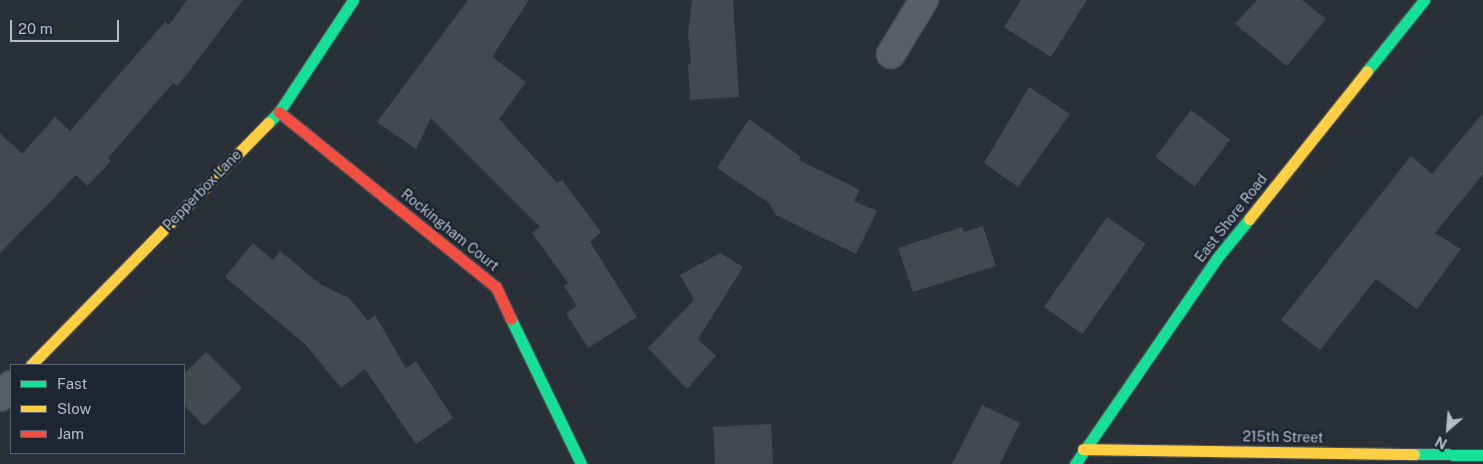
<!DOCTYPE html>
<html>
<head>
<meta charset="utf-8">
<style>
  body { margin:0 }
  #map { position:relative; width:1483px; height:464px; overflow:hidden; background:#2a3038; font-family:"Public Sans",sans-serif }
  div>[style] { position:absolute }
  .building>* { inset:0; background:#444950; transform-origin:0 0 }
  .roads { filter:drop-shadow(1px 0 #484c53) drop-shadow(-1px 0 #484c53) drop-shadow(0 1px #484c53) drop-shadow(0 -1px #484c53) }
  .street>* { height:28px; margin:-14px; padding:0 14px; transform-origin:14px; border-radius:14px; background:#5a5e66 }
  .fast>* { height:11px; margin:-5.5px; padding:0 5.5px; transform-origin:5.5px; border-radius:5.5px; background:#16e098 }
  .slow>* { height:11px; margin:-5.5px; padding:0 5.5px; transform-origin:5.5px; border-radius:5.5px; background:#ffcf43 }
  .jam>* { height:11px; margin:-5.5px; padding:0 5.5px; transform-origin:5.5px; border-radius:5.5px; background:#f24e42 }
  span { translate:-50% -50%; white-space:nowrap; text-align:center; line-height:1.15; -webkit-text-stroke:5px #1d2633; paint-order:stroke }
  .street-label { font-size:14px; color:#b4bcc9 }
  .legend { position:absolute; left:10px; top:364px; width:175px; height:90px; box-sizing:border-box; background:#1d2633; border:1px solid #59626f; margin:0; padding:6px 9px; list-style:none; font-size:15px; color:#b4bcc9 }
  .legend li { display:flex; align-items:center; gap:10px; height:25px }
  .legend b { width:25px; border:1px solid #59626f }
  .north { position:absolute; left:1423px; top:404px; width:50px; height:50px; -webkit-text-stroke:4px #1d2633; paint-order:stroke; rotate:207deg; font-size:14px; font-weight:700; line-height:20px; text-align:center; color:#b4bcc9 }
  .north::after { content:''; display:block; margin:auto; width:18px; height:22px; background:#b4bcc9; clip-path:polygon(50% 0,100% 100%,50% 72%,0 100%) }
  .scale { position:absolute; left:10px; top:20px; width:109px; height:22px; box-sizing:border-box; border:2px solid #b4bcc9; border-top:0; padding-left:6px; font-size:15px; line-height:18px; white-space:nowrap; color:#b4bcc9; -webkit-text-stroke:4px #1d2633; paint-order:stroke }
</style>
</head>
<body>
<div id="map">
  <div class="building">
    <div style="clip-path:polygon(187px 0,243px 0,187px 74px,177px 86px,173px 83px,108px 158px,111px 161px,87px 186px,76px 175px,0 253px,0 133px,22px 154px,55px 117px,70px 131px,165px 22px,169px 25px)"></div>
    <div style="clip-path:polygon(468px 0,529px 0,492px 57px,526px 82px,499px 119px,557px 183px,562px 180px,601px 232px,590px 242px,637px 317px,588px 348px,566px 313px,577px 306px,564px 286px,568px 283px,532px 233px,540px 227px,431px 118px,416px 149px,377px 122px)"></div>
    <div style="clip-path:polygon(692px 0,733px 0,739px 97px,690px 100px,688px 64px,691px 64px,688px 33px)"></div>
    <div style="clip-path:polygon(1021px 0,1087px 0,1051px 57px,1004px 27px)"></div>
    <div style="clip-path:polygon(1257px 0,1302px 0,1326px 19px,1287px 66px,1235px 24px)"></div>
    <div style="clip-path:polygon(1029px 87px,1070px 114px,1018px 187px,984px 163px)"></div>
    <div style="left:1191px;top:110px;width:49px;height:59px;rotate:37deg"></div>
    <div style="clip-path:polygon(1483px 113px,1483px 174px,1435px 233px,1461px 249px,1417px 309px,1376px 279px,1320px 350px,1281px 320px,1411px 156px,1432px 174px)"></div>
    <div style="clip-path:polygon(749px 119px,801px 157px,799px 160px,860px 190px,854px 201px,877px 211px,856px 254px,776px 215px,769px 203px,717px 168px)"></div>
    <div style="left:1107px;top:217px;width:47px;height:110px;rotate:35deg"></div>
    <div style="clip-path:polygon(983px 226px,996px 266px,913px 292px,898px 248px,962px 227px,964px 232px)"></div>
    <div style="clip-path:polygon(253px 243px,273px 260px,280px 251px,320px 284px,349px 298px,368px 321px,375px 315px,406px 368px,416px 361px,453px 418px,416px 444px,365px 369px,341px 388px,306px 345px,225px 277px)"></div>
    <div style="clip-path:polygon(720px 253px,743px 267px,698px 339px,716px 356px,687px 389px,648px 348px,694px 300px,680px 275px)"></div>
    <div style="clip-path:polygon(206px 352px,242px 388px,204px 426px,184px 405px,184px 374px)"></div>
    <div style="clip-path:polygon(982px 405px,1020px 423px,1000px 464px,952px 464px)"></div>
    <div style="left:771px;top:424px;width:40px;height:58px;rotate:87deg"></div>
  </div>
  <div class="roads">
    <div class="street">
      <div style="left:891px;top:54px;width:63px;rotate:-58.6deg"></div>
      <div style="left:0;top:397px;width:16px;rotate:-47deg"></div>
    </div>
    <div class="fast">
      <div style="left:1367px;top:71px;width:91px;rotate:-51.2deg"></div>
      <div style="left:268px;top:123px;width:16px;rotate:-45deg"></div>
      <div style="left:279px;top:112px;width:134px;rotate:-56.5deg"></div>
      <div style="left:511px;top:319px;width:161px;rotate:64.2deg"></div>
      <div style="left:1414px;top:454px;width:69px;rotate:0.8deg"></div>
      <div style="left:1075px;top:464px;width:250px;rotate:-55.4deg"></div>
      <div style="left:1217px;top:258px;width:50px;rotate:-50.6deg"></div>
    </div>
    <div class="slow">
      <div style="left:1249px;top:219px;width:189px;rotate:-51.4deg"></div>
      <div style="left:31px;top:365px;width:339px;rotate:-45.6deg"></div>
      <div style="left:1083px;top:449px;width:331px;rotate:0.9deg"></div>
    </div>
    <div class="jam">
      <div style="left:279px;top:112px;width:279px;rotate:38.9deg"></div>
      <div style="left:496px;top:287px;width:35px;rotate:65deg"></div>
    </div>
  </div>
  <div class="street-label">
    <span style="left:202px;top:190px;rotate:-46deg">Pepperbox Lane</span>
    <span style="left:1231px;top:218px;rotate:-52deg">East Shore Road</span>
    <span style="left:450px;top:230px;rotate:39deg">Rockingham Court</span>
    <span style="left:1283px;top:437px;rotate:1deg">215th Street</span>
  </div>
  <ul class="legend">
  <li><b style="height:6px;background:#16e098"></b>Fast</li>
  <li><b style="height:6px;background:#ffcf43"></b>Slow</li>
  <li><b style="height:6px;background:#f24e42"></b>Jam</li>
  </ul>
  <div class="north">N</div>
  <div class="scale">20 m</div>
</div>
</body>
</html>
